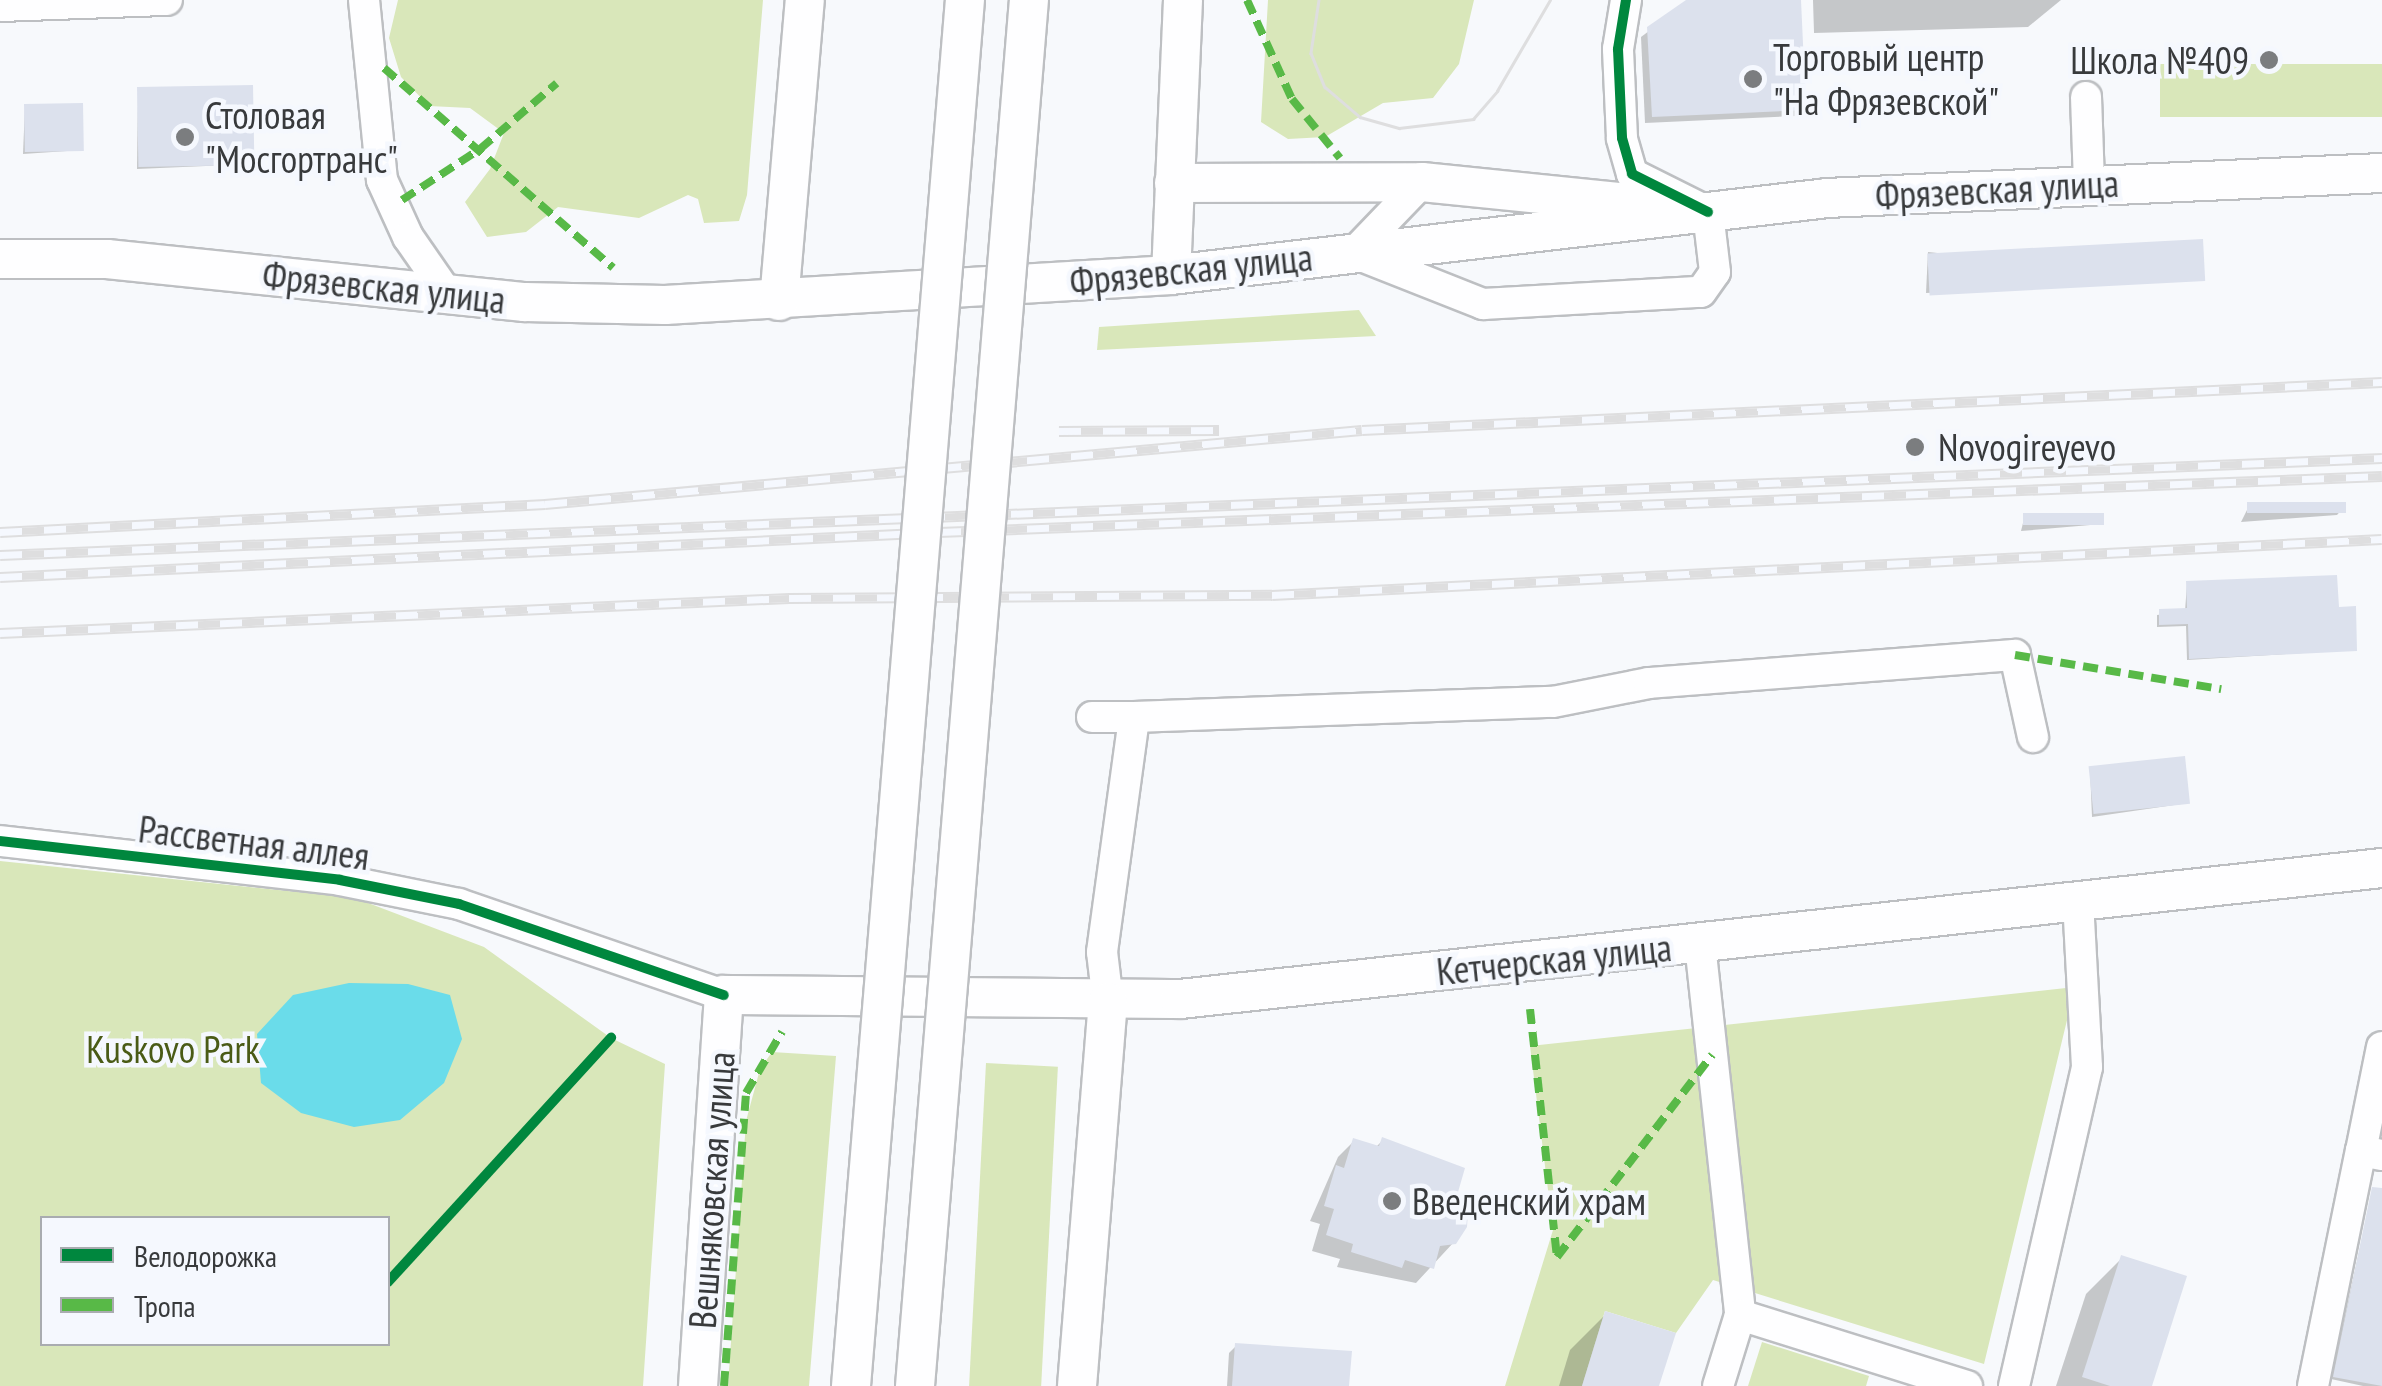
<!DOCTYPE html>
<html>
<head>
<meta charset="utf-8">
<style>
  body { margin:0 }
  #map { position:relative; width:2382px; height:1386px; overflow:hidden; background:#f7f9fc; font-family:"PT Sans Narrow",sans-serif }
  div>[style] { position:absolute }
  .green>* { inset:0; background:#d9e7ba; transform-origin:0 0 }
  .water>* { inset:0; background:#6adcea }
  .shadow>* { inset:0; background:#0003 }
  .building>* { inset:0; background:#dce1ed; transform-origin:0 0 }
  .roads { filter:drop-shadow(2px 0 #bdbfc2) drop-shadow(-2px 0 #bdbfc2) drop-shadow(0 2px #bdbfc2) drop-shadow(0 -2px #bdbfc2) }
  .minor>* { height:30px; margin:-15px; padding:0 15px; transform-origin:15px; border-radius:15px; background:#fefeff }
  .major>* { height:38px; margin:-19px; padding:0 19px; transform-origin:19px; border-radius:19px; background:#fefeff }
  .tram>* { height:2.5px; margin:-1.25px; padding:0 1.25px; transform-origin:1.25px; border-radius:1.25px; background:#dededf }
  .rail>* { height:11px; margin-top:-5.5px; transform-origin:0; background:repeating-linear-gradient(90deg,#f5f8fe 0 22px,#dededf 0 44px); box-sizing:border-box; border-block:2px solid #dededf }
  .bridges { filter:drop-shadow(2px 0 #bdbfc2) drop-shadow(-2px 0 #bdbfc2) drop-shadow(0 2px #bdbfc2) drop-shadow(0 -2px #bdbfc2) }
  .major-bridge>* { height:38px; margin:-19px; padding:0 19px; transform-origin:19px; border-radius:19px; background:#fefeff }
  .quiet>* { height:8px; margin-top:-4px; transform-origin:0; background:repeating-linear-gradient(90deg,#58b947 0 15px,transparent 0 23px) }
  .cycleway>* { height:10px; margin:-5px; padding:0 5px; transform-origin:5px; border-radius:5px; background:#00873e }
  .dots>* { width:28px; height:28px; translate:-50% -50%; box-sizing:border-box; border:5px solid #f5f8fe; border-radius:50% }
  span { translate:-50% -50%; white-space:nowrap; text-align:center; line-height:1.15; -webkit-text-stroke:9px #f5f8fe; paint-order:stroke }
  .poi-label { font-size:38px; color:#383a3c }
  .left { translate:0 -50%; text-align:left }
  .right { translate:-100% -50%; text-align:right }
  .street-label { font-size:38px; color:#383a3c }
  .park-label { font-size:38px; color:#4a5b16 }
  .legend { position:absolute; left:40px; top:1216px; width:350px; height:130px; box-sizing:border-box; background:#f5f8fe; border:2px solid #a9acb0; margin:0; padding:12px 18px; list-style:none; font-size:30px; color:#383a3c }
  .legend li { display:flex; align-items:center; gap:20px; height:50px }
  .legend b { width:50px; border:2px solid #a9acb0 }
</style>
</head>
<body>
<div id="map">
  <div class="green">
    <div style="clip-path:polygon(398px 0,763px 0,747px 195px,739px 221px,704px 223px,698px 199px,688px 195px,639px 218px,558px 207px,526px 232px,487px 237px,465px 202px,490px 169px,504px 133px,470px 108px,429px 106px,401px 77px,389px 38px)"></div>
    <div style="clip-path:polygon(1268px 0,1474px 0,1459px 64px,1433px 98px,1383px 103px,1325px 137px,1288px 139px,1261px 122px)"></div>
    <div style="left:2382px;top:64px;width:53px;height:222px;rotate:90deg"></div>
    <div style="clip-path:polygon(1359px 310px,1376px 336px,1097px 350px,1099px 327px)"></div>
    <div style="clip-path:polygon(evenodd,0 861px,355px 898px,484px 947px,611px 1038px,665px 1064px,643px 1386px,0 1386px,0 861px,42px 1218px,388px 1218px,388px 1344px,42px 1344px,42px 1218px)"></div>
    <div style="clip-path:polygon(2075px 987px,1984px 1364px,1713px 1280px,1676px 1333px,1605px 1311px,1582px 1386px,1505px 1386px,1553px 1230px,1530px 1046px)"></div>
    <div style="clip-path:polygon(772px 1052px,836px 1056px,809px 1386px,728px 1386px,746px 1121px,760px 1069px)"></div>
    <div style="left:986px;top:1063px;width:72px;height:324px;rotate:3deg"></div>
    <div style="clip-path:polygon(1762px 1342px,1869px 1376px,1866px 1386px,1748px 1386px)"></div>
  </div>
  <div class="water">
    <div style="clip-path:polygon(349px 983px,408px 984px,450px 995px,462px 1039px,444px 1083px,400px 1120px,354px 1127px,301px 1113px,261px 1083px,257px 1034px,293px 995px)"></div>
  </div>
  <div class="shadow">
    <div style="clip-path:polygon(1690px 0,1796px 0,1804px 109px,1796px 116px,1645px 123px,1641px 37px)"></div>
    <div style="clip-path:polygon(1813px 0,2061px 0,2028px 27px,1814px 33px)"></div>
    <div style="clip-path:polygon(138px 90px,252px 164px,137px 169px)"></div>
    <div style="clip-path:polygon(25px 106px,82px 150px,23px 154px)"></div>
    <div style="clip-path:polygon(1928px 252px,2202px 280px,1926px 293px)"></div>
    <div style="clip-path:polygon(2344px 507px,2337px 515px,2241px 522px,2248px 508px)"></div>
    <div style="clip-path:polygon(2024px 519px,2102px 524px,2021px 531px)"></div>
    <div style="clip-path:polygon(2187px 584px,2337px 609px,2355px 650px,2187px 660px,2186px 626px,2157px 627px,2157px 615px,2185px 611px)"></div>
    <div style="clip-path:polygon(2090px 769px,2188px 803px,2092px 817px)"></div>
    <div style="clip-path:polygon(1383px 1140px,1453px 1199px,1454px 1242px,1416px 1283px,1337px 1267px,1340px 1259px,1312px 1251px,1320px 1224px,1310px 1221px,1338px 1157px,1354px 1141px,1375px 1148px)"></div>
    <div style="clip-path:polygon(2373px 1189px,2382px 1191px,2382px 1386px,2363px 1386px,2331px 1379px)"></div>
    <div style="clip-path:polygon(2122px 1258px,2150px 1386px,2056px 1386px,2086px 1294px)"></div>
    <div style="clip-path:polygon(1606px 1314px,1657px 1386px,1559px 1386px,1570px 1350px)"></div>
    <div style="clip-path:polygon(1236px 1346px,1347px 1386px,1227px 1386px,1229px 1353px)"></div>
  </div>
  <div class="building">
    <div style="clip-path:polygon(1686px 0,1801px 0,1806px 110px,1652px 117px,1647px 27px)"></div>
    <div style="left:253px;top:85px;width:80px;height:116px;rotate:89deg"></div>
    <div style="left:83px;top:103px;width:48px;height:59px;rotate:89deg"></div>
    <div style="left:2203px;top:239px;width:42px;height:276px;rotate:87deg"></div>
    <div style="left:2346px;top:502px;width:11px;height:99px;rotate:90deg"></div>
    <div style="left:2104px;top:513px;width:12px;height:81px;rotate:90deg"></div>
    <div style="clip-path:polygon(2337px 575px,2339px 607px,2356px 606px,2357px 651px,2189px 659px,2188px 624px,2159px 625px,2159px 609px,2187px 608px,2186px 581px)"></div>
    <div style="left:2185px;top:756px;width:48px;height:97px;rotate:84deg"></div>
    <div style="clip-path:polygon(1382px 1137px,1465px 1168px,1456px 1199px,1468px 1212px,1467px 1227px,1456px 1244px,1440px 1246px,1434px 1269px,1405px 1260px,1402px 1268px,1351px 1252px,1353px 1244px,1326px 1235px,1334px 1209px,1324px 1206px,1336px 1165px,1344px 1168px,1353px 1138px,1379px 1146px)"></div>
    <div style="clip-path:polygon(2372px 1187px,2382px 1188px,2382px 1386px,2333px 1377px)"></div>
    <div style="clip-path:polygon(2121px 1255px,2187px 1276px,2152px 1386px,2110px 1386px,2082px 1377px)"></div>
    <div style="clip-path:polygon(1605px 1311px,1676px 1333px,1659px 1386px,1582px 1386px)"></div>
    <div style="clip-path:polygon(1235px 1343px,1352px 1351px,1349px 1386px,1232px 1386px)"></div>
  </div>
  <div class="roads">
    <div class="minor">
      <div style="left:364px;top:0;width:181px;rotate:84.3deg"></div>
      <div style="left:382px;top:180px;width:63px;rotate:65.5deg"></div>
      <div style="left:408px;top:237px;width:72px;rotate:55.2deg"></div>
      <div style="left:0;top:6px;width:167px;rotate:-2.1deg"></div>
      <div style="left:2086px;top:97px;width:86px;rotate:88deg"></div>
      <div style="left:1422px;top:182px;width:98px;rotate:133.8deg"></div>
      <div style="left:1354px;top:253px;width:139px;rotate:21.6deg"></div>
      <div style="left:1483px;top:304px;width:218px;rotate:-3.2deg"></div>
      <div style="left:1701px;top:292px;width:24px;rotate:-55deg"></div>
      <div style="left:1715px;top:272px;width:60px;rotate:-96.7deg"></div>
      <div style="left:1708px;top:212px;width:85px;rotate:-153.4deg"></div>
      <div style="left:1632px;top:174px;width:37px;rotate:-106deg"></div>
      <div style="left:1622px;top:138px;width:89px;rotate:-92.6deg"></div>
      <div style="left:1618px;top:49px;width:50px;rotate:-80.7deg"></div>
      <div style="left:1092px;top:717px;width:42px"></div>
      <div style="left:0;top:841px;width:342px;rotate:6.5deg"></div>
      <div style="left:340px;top:880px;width:121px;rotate:11.4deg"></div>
      <div style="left:459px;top:904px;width:280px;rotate:19deg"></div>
      <div style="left:1700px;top:944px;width:373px;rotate:83.8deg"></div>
      <div style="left:1740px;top:1315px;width:74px;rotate:107.2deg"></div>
      <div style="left:1108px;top:1002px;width:50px;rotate:-96.8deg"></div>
      <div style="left:1102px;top:952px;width:237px;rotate:-82.2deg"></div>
      <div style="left:1134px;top:717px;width:419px;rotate:-2.1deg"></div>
      <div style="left:1553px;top:702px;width:98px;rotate:-11.2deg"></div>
      <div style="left:1649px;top:683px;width:367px;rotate:-4.4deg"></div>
      <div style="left:2015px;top:655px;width:84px;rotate:77.6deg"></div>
      <div style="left:2361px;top:1151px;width:106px;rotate:-78.6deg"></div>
      <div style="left:1740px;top:1315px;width:238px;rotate:17.4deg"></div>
      <div style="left:2014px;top:1386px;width:327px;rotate:-77.1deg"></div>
      <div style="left:2087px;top:1067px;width:165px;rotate:-93.1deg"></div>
      <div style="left:2313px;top:1386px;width:240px;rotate:-78.5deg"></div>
      <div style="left:2361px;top:1151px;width:21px;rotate:11deg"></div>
    </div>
    <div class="major">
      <div style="left:1174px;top:183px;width:248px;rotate:-0.2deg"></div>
      <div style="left:1422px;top:182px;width:229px;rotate:5.8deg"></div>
      <div style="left:0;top:259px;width:107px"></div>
      <div style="left:107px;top:259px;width:420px;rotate:5.9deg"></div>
      <div style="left:525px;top:302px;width:140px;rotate:1.2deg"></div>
      <div style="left:665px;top:305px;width:507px;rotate:-3.39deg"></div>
      <div style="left:1171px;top:275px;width:661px;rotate:-6.69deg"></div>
      <div style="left:1827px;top:198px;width:556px;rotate:-2.58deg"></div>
      <div style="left:1171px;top:275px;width:275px;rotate:-87.5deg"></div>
      <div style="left:779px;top:301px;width:302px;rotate:-85.1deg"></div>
      <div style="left:698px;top:1386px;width:392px;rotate:-86.2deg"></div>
      <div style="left:724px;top:995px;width:456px;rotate:0.5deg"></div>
      <div style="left:1180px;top:999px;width:1209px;rotate:-6.22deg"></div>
      <div style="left:1077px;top:1386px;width:385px;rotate:-85.4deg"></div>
    </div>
  </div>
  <div class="tram">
    <div style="left:1319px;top:0;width:54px;rotate:98.6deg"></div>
    <div style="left:1311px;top:53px;width:37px;rotate:68deg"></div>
    <div style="left:1325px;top:87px;width:46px;rotate:40.6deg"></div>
    <div style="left:1360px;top:117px;width:41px;rotate:15.8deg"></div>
    <div style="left:1399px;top:128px;width:75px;rotate:-6.9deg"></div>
    <div style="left:1473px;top:119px;width:37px;rotate:-49deg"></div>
    <div style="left:1497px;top:91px;width:105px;rotate:-59.8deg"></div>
  </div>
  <div class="rail">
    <div style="left:1059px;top:431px;width:160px;rotate:-0.4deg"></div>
    <div style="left:0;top:532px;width:546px;rotate:-2.94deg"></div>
    <div style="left:545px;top:504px;width:820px;rotate:-5.18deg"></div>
    <div style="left:1362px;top:430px;width:1021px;rotate:-2.69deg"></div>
    <div style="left:0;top:555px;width:2384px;rotate:-2.33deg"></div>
    <div style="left:0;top:577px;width:940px;rotate:-2.74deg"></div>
    <div style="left:939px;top:532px;width:1444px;rotate:-2.22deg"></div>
    <div style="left:0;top:633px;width:790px;rotate:-2.54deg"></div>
    <div style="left:789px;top:598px;width:483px;rotate:-0.4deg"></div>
    <div style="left:1272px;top:595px;width:1111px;rotate:-2.89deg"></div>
  </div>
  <div class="bridges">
    <div class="major-bridge">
      <div style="left:851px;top:1386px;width:1391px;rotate:-85.3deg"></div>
      <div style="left:915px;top:1386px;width:1391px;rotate:-85.3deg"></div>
    </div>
  </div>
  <div class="quiet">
    <div style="left:1247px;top:0;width:109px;rotate:65.6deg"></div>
    <div style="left:1292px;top:99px;width:76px;rotate:50.9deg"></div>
    <div style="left:384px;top:68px;width:304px;rotate:41.1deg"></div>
    <div style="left:402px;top:200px;width:93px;rotate:-33.2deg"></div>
    <div style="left:480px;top:149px;width:101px;rotate:-40.6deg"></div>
    <div style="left:2015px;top:655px;width:209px;rotate:9.4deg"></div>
    <div style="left:1530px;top:1009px;width:249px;rotate:83.8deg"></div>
    <div style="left:1557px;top:1257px;width:255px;rotate:-52.5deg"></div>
    <div style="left:724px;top:1386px;width:294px;rotate:-85.7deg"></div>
    <div style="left:746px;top:1093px;width:71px;rotate:-59.5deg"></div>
  </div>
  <div class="cycleway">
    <div style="left:1626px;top:0;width:50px;rotate:99.3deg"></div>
    <div style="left:1618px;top:49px;width:89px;rotate:87.4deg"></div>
    <div style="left:1622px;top:138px;width:37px;rotate:74deg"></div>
    <div style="left:1632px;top:174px;width:85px;rotate:26.6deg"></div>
    <div style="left:0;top:841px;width:342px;rotate:6.5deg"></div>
    <div style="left:340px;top:880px;width:121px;rotate:11.4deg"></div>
    <div style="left:459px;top:904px;width:280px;rotate:19deg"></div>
    <div style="left:388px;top:1282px;width:331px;rotate:-47.6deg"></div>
  </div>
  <div class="dots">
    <div style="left:2269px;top:60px;background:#7b7d7f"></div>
    <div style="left:1753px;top:79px;background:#7b7d7f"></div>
    <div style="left:185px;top:137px;background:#7b7d7f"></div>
    <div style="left:1915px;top:447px;background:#7b7d7f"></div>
    <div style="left:1392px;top:1201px;background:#7b7d7f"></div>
  </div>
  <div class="poi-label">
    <span class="left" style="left:1773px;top:79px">Торговый центр<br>"На Фрязевской"</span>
    <span class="right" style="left:2249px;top:60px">Школа №409</span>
    <span class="left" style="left:205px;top:137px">Столовая<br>"Мосгортранс"</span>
    <span class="left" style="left:1938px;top:447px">Novogireyevo</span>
    <span class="left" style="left:1412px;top:1201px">Введенский храм</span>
  </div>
  <div class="street-label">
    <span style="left:1997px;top:189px;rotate:-3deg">Фрязевская улица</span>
    <span style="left:1191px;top:269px;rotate:-6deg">Фрязевская улица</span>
    <span style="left:384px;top:287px;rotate:6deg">Фрязевская улица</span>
    <span style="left:254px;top:842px;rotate:7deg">Рассветная аллея</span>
    <span style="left:1554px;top:959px;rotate:-6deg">Кетчерская улица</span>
    <span style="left:711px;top:1190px;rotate:-86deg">Вешняковская улица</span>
  </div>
  <div class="park-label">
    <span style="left:173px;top:1049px">Kuskovo Park</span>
  </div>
  <ul class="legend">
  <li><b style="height:12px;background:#00873e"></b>Велодорожка</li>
  <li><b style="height:12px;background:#58b947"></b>Тропа</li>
  </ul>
</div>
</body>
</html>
